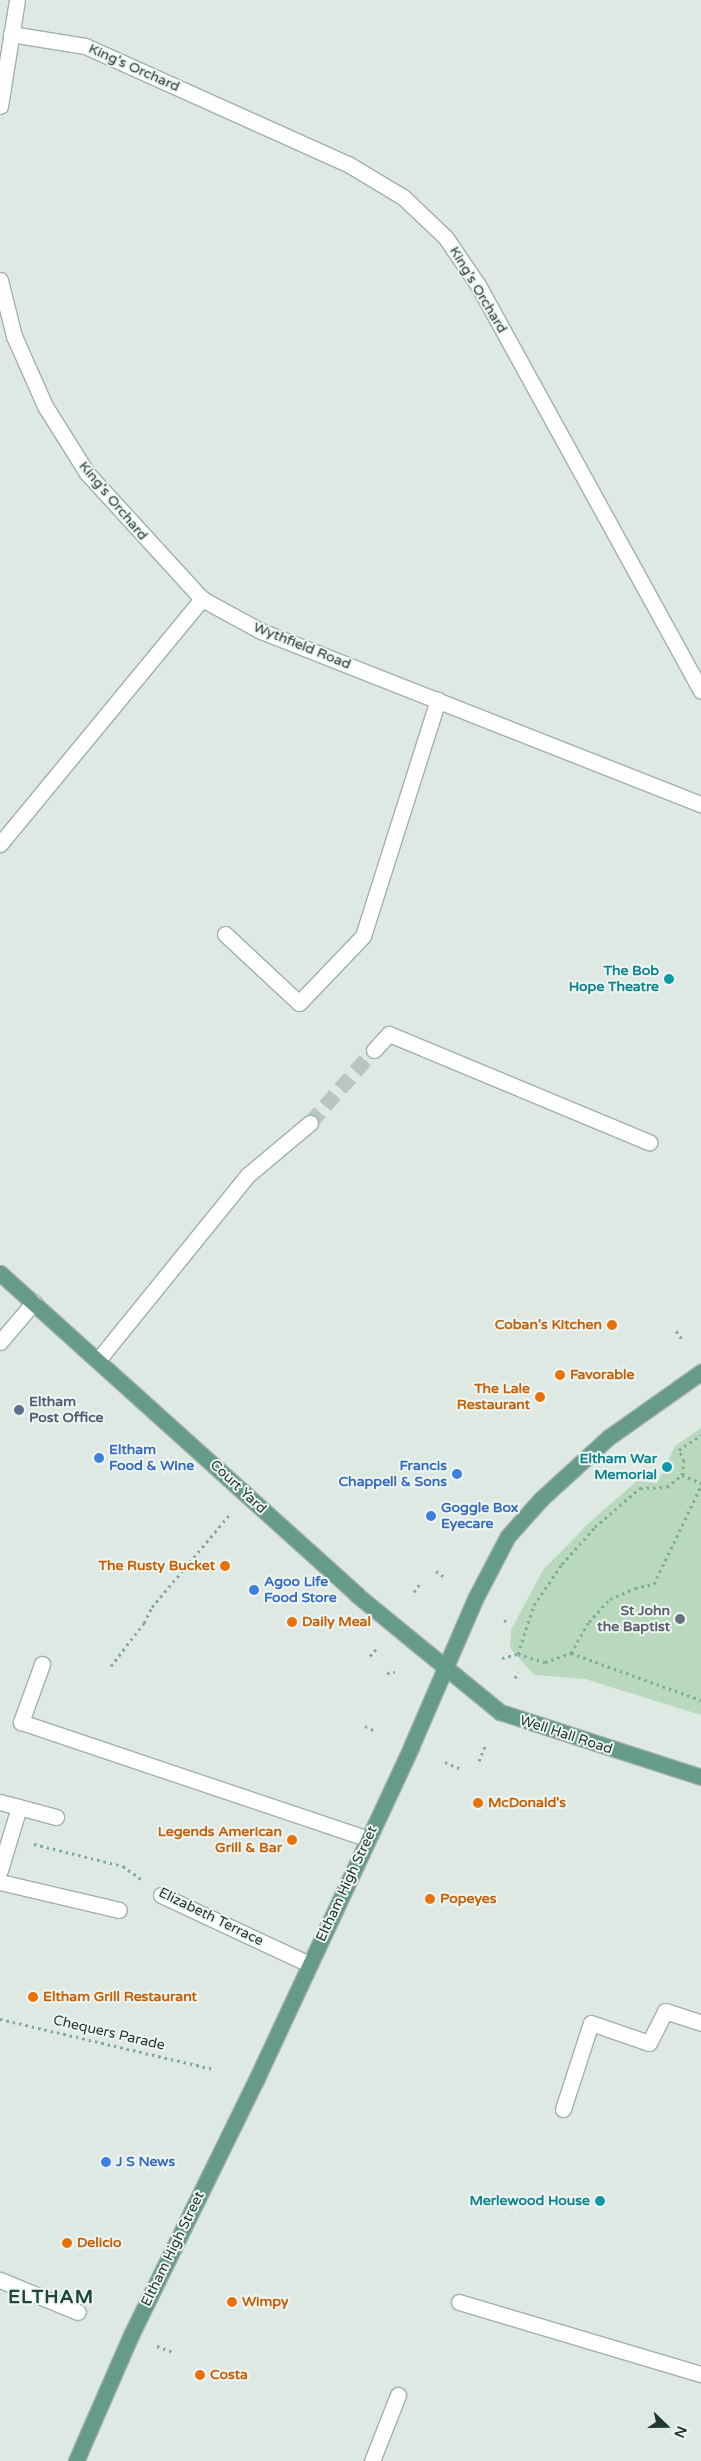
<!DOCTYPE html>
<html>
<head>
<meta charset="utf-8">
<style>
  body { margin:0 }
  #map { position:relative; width:701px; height:2461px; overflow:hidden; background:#dfe9e4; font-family:"Varela Round",sans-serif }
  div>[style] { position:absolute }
  .green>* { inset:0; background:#b9d9bf }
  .minor-tunnel>* { height:15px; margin-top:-7.5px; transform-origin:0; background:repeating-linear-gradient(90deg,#b9c5c0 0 15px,transparent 0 23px) }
  .path>* { height:3px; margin-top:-1.5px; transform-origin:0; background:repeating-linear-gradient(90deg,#81aa9a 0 2.5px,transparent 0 6.5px) }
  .roads { filter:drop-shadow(1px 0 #a2b0aa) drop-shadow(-1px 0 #a2b0aa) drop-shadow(0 1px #a2b0aa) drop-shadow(0 -1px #a2b0aa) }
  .minor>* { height:15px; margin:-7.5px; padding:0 7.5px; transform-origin:7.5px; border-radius:7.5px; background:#fff }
  .major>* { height:15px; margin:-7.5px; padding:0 7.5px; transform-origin:7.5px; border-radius:7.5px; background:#669b89 }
  .dots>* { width:14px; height:14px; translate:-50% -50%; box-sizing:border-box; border:2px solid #eff6f2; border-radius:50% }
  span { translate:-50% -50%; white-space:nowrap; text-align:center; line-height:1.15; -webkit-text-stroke:4px #eff6f2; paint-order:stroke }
  .street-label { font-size:14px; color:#213730 }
  .culture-label { font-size:14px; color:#0d838f; font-weight:700 }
  .right { translate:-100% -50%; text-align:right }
  .food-label { font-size:14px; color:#c56008; font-weight:700 }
  .left { translate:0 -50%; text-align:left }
  .service-label { font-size:14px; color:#4e5e75; font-weight:700 }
  .shop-label { font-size:14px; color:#366cbe; font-weight:700 }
  .worship-label { font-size:14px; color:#5b616d; font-weight:700 }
  .district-label { font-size:19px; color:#1f483b; font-weight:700; letter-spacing:1px }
  .north { position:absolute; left:641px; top:2401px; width:50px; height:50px; -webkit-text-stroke:4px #eff6f2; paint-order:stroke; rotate:112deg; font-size:14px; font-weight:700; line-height:20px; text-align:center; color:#213730 }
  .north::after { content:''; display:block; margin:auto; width:18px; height:22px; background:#213730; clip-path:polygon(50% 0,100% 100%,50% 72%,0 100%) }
</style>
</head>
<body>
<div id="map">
  <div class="green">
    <div style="clip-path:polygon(701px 1428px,701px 1715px,585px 1679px,534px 1675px,510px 1648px,511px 1630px,543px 1570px,590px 1522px,637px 1481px,657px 1483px,675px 1446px)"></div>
  </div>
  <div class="minor-tunnel">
    <div style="left:310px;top:1123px;width:97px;rotate:-48.8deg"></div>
  </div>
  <div class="path">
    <div style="left:676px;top:1331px;width:10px;rotate:53deg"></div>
    <div style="left:682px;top:1475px;width:21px;rotate:23deg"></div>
    <div style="left:436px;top:1571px;width:9px;rotate:36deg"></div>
    <div style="left:414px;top:1592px;width:12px;rotate:-55deg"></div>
    <div style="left:504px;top:1620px;width:6px;rotate:31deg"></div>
    <div style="left:571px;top:1653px;width:138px;rotate:19.9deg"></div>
    <div style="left:518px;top:1654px;width:28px;rotate:17deg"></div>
    <div style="left:545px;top:1662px;width:28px;rotate:-19deg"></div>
    <div style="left:571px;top:1653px;width:36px;rotate:-60deg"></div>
    <div style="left:589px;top:1622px;width:31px;rotate:-48deg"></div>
    <div style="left:610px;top:1599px;width:27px;rotate:-24deg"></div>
    <div style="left:635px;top:1588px;width:19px;rotate:-12deg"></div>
    <div style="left:654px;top:1584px;width:109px;rotate:-64.4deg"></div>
    <div style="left:370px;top:1656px;width:9px;rotate:-49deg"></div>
    <div style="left:502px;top:1658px;width:16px;rotate:-14deg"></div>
    <div style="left:518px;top:1654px;width:52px;rotate:-71.9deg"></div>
    <div style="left:534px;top:1605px;width:50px;rotate:-55.7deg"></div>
    <div style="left:562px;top:1564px;width:50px;rotate:-48.3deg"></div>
    <div style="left:595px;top:1527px;width:60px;rotate:-40.9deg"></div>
    <div style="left:640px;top:1488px;width:27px;rotate:-2deg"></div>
    <div style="left:667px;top:1487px;width:19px;rotate:-39deg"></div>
    <div style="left:682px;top:1475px;width:14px;rotate:-82deg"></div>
    <div style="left:684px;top:1461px;width:12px;rotate:-114deg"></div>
    <div style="left:679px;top:1450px;width:27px;rotate:-34deg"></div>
    <div style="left:111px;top:1666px;width:54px;rotate:-52.5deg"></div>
    <div style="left:144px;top:1623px;width:18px;rotate:-63deg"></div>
    <div style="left:152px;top:1607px;width:121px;rotate:-50deg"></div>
    <div style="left:387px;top:1673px;width:8px;rotate:-7deg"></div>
    <div style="left:515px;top:1678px;width:7px;rotate:-63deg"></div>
    <div style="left:365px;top:1726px;width:11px;rotate:27deg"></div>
    <div style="left:479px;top:1761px;width:16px;rotate:-68deg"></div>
    <div style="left:445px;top:1762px;width:17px;rotate:24deg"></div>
    <div style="left:34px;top:1844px;width:92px;rotate:13.9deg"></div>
    <div style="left:123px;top:1866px;width:22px;rotate:36deg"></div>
    <div style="left:0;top:2019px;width:219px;rotate:13.2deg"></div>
    <div style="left:157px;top:2346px;width:17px;rotate:21deg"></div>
  </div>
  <div class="roads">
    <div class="minor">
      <div style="left:11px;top:34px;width:75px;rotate:9.2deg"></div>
      <div style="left:85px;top:46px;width:288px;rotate:24.2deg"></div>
      <div style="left:348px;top:164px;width:64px;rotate:31deg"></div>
      <div style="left:403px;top:197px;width:59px;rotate:43.6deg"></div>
      <div style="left:446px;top:238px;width:57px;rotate:55.8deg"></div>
      <div style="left:478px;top:285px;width:463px;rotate:61.2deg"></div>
      <div style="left:0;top:106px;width:107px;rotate:-80.9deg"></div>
      <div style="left:0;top:280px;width:58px;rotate:76deg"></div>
      <div style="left:14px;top:336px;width:77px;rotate:66.1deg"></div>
      <div style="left:45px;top:406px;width:79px;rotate:57.9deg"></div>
      <div style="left:87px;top:473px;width:171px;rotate:47.6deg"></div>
      <div style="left:202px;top:599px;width:67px;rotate:28.5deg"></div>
      <div style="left:261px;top:631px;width:473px;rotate:21.5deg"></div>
      <div style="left:0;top:844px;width:318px;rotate:-50.5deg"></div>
      <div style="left:225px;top:934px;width:101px;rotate:43deg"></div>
      <div style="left:299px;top:1003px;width:93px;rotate:-46.3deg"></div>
      <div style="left:363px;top:936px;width:248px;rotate:-72.4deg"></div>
      <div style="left:374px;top:1050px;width:22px;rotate:-47deg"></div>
      <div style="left:389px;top:1034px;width:282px;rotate:22.6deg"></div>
      <div style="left:0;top:1342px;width:52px;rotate:-49.6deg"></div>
      <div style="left:98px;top:1360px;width:238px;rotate:-51deg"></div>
      <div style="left:248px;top:1175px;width:81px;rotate:-40deg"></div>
      <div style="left:42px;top:1664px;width:62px;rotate:109.9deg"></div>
      <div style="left:21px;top:1722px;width:366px;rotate:18.6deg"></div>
      <div style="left:0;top:1802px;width:58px;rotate:15deg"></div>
      <div style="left:0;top:1870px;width:66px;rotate:-73.2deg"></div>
      <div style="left:0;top:1882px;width:122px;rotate:13.2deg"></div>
      <div style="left:161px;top:1895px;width:163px;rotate:25deg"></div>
      <div style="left:563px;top:2109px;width:90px;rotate:-72deg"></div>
      <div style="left:591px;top:2023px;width:61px;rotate:19deg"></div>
      <div style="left:649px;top:2043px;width:36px;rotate:-63deg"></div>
      <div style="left:665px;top:2011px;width:38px;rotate:18deg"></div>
      <div style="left:0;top:2280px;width:84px;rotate:22.3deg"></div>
      <div style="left:459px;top:2302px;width:252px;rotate:16.6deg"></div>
      <div style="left:372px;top:2461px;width:71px;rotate:-68.5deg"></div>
    </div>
    <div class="major">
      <div style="left:0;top:1273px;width:481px;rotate:42deg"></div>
      <div style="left:357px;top:1595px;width:185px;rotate:39.3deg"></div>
      <div style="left:500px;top:1712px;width:211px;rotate:17.9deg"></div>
      <div style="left:76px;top:2461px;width:137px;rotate:-66.4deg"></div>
      <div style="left:131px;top:2335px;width:284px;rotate:-63.9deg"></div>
      <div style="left:256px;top:2080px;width:367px;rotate:-65deg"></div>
      <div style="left:411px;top:1747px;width:161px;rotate:-66.6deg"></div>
      <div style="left:475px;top:1599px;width:71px;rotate:-62.4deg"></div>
      <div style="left:508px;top:1536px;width:50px;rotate:-48.3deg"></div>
      <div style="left:541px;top:1499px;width:92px;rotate:-42.4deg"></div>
      <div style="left:609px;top:1437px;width:113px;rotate:-35.2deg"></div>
    </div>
  </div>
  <div class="dots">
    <div style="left:669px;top:979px;background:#0f9aa8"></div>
    <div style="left:612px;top:1325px;background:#e8710a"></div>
    <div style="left:560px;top:1375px;background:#e8710a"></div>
    <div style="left:540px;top:1397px;background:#e8710a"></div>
    <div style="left:19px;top:1410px;background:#5c6f8a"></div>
    <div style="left:99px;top:1458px;background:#3f7fe0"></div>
    <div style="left:667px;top:1467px;background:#0f9aa8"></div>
    <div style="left:457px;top:1474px;background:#3f7fe0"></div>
    <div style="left:431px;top:1516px;background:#3f7fe0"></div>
    <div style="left:225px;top:1566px;background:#e8710a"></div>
    <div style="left:254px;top:1590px;background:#3f7fe0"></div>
    <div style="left:680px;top:1619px;background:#6b7280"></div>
    <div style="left:292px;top:1622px;background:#e8710a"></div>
    <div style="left:478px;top:1803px;background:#e8710a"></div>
    <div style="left:292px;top:1840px;background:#e8710a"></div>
    <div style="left:430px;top:1899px;background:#e8710a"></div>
    <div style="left:33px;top:1997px;background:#e8710a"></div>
    <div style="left:106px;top:2162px;background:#3f7fe0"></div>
    <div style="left:600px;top:2201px;background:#0f9aa8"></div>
    <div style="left:67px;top:2243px;background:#e8710a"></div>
    <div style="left:232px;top:2302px;background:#e8710a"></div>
    <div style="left:200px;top:2375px;background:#e8710a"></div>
  </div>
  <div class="street-label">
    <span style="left:134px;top:68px;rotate:24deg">King's Orchard</span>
    <span style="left:478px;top:290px;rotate:59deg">King's Orchard</span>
    <span style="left:113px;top:501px;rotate:50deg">King's Orchard</span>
    <span style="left:302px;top:646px;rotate:22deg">Wythfield Road</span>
    <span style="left:238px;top:1487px;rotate:43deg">Court Yard</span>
    <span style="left:566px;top:1735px;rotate:18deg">Well Hall Road</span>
    <span style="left:347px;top:1884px;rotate:-65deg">Eltham High Street</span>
    <span style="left:211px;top:1917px;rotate:26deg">Elizabeth Terrace</span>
    <span style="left:109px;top:2033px;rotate:13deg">Chequers Parade</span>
    <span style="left:173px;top:2249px;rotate:-64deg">Eltham High Street</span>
  </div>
  <div class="culture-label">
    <span class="right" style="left:659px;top:979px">The Bob<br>Hope Theatre</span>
    <span class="right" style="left:657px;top:1467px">Eltham War<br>Memorial</span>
    <span class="right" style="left:590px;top:2201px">Merlewood House</span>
  </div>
  <div class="food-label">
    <span class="right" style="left:602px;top:1325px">Coban's Kitchen</span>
    <span class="left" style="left:570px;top:1375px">Favorable</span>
    <span class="right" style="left:530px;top:1397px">The Lale<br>Restaurant</span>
    <span class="right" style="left:215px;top:1566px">The Rusty Bucket</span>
    <span class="left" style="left:302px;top:1622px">Daily Meal</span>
    <span class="left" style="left:488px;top:1803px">McDonald's</span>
    <span class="right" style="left:282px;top:1840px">Legends American<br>Grill &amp; Bar</span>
    <span class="left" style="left:440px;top:1899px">Popeyes</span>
    <span class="left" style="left:43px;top:1997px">Eltham Grill Restaurant</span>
    <span class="left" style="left:77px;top:2243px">Delicio</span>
    <span class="left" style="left:242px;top:2302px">Wimpy</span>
    <span class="left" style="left:210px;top:2375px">Costa</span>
  </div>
  <div class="service-label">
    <span class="left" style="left:29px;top:1410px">Eltham<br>Post Office</span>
  </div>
  <div class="shop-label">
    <span class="left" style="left:109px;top:1458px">Eltham<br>Food &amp; Wine</span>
    <span class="right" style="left:447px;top:1474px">Francis<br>Chappell &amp; Sons</span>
    <span class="left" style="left:441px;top:1516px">Goggle Box<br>Eyecare</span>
    <span class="left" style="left:264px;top:1590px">Agoo Life<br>Food Store</span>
    <span class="left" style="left:116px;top:2162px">J S News</span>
  </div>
  <div class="worship-label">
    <span class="right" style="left:670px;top:1619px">St John<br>the Baptist</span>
  </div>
  <div class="district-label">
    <span style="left:51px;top:2298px">ELTHAM</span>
  </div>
  <div class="north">N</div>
</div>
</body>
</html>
